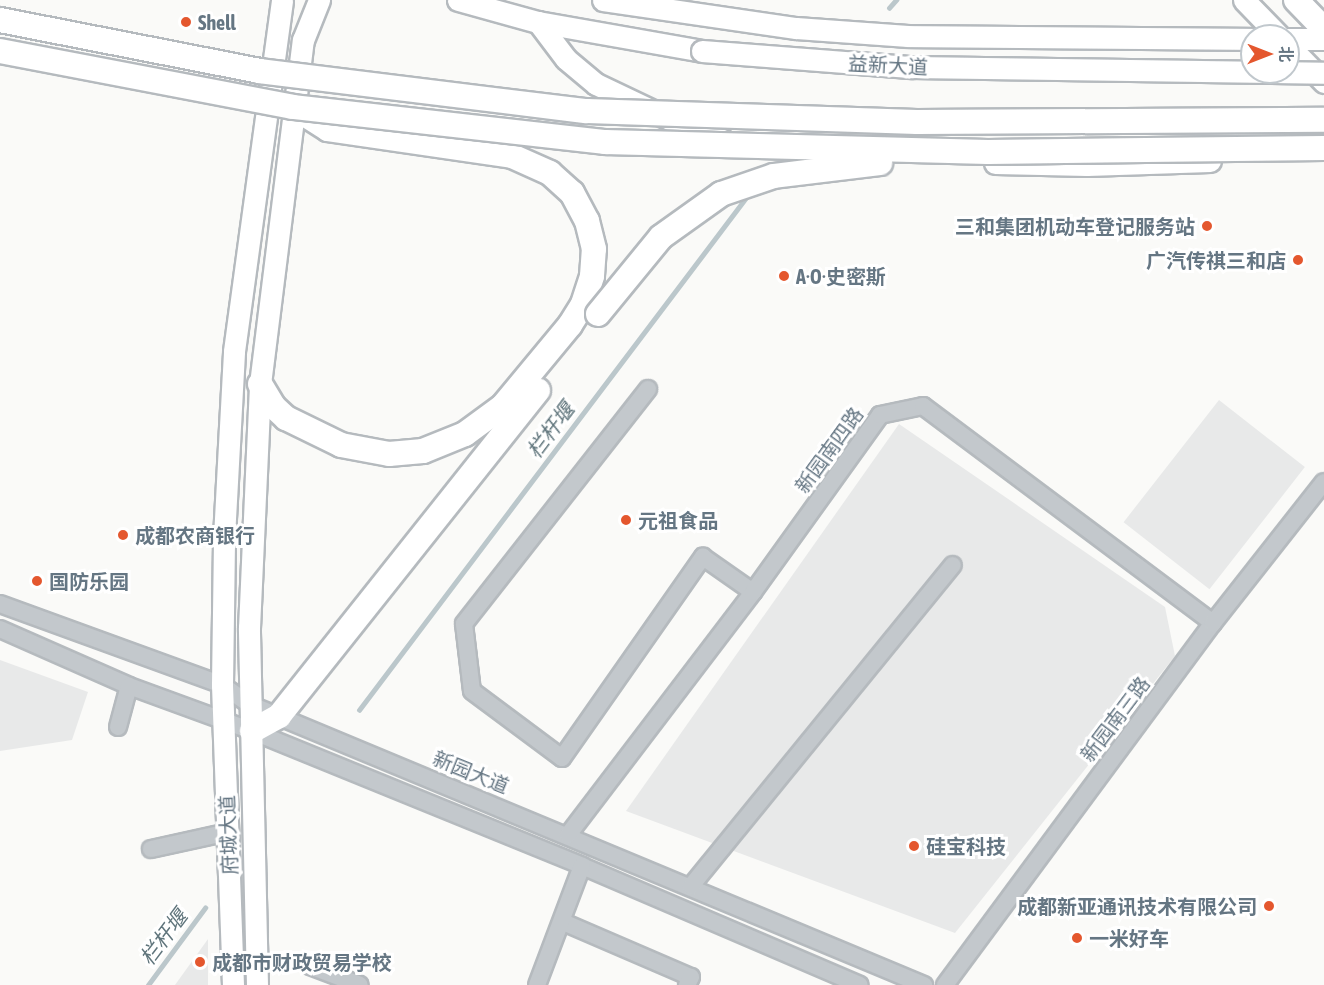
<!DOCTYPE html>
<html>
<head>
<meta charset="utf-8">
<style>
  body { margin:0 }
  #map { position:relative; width:1324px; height:985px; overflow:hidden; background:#fafaf8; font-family:"Asap Condensed","Noto Sans SC",sans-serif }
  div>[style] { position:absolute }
  .built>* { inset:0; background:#e8e9e9; transform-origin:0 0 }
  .stream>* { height:4.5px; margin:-2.25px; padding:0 2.25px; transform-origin:2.25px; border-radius:2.25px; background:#bbc7cb }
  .roads { filter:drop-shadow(2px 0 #b5babe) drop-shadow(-2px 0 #b5babe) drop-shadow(0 2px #b5babe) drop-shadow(0 -2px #b5babe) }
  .minor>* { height:16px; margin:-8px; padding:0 8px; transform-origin:8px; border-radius:8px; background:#c3c8cc }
  .major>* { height:21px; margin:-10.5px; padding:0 10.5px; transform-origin:10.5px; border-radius:10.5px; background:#fff }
  .highway>* { height:24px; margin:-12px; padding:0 12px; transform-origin:12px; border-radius:12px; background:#fff }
  .bridges { filter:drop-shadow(2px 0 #b5babe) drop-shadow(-2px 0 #b5babe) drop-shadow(0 2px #b5babe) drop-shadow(0 -2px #b5babe) }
  .major-bridge>* { height:21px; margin:-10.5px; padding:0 10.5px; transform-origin:10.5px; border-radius:10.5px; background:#fff }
  .highway-bridge>* { height:24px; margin:-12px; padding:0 12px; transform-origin:12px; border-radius:12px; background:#fff }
  .dots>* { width:16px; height:16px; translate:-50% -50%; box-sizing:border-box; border:3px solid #fff; border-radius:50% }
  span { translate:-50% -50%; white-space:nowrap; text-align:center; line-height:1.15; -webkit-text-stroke:6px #fff; paint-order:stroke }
  .poi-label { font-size:20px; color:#657683; font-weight:700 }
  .left { translate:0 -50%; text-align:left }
  .right { translate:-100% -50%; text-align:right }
  .street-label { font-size:20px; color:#657683 }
  .water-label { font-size:21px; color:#60757c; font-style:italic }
  .north { position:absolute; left:1240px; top:24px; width:60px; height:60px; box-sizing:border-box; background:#fff; border:2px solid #c1c8cd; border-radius:50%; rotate:90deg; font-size:16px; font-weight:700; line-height:24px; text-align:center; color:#657683 }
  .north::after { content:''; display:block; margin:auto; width:21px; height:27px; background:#e4572e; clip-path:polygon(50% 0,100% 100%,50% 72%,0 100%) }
</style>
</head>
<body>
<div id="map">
  <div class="built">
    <div style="left:1219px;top:400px;width:109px;height:155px;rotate:38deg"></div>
    <div style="clip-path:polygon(899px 424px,1165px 607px,1175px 656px,955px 933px,626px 811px)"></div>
    <div style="clip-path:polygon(0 660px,88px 692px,72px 740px,0 751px)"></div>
    <div style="clip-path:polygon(208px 939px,208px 985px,175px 985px)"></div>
  </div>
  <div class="stream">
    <div style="left:889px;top:8px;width:11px;rotate:-49deg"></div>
    <div style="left:359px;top:710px;width:645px;rotate:-52.93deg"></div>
    <div style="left:148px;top:985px;width:96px;rotate:-53.5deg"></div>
  </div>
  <div class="roads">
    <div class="minor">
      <div style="left:648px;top:389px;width:298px;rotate:128.1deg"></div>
      <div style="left:464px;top:624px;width:67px;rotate:83.2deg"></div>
      <div style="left:472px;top:691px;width:112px;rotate:36.7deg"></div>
      <div style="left:562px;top:758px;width:246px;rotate:-55deg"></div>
      <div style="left:703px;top:557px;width:61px;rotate:35deg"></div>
      <div style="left:0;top:604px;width:236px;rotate:20deg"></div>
      <div style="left:222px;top:685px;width:35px;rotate:35deg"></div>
      <div style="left:251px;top:705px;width:729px;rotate:22.59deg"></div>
      <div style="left:0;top:629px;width:141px;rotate:23.8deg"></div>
      <div style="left:129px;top:686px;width:131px;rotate:20.1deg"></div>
      <div style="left:252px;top:731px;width:357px;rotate:22.2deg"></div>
      <div style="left:582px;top:866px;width:302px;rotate:23.2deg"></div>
      <div style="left:118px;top:727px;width:42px;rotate:-75deg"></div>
      <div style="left:568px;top:835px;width:305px;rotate:-52.7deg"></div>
      <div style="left:753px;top:592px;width:218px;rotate:-54.3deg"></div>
      <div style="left:880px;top:415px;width:44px;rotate:-11.8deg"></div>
      <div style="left:923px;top:406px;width:362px;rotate:36.8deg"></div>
      <div style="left:151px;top:849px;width:79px;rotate:-12.4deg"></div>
      <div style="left:691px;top:886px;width:414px;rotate:-50.8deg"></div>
      <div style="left:563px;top:922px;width:139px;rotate:23.3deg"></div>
      <div style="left:691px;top:977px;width:9px;rotate:117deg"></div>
      <div style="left:310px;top:966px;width:53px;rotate:20.8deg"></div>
      <div style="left:537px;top:985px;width:127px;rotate:-69.3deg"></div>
      <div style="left:945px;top:985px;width:450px;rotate:-53.5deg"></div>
      <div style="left:1213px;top:623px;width:179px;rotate:-51.8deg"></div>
    </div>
    <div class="major">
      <div style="left:458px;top:0;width:83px;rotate:15.4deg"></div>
      <div style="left:538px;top:22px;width:167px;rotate:10deg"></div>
      <div style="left:603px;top:0;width:195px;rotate:8.3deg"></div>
      <div style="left:796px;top:28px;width:112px;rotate:4.1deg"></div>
      <div style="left:908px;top:36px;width:344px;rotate:0.5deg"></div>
      <div style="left:1244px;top:0;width:50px;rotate:45.8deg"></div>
      <div style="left:538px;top:22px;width:46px;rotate:52.9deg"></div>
      <div style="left:566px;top:59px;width:39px;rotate:40deg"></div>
      <div style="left:596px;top:84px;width:121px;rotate:25.5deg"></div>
      <div style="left:705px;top:136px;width:18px;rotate:13deg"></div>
      <div style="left:1288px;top:39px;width:36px"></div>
      <div style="left:1288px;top:45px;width:52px;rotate:45.8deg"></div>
      <div style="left:995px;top:163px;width:92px;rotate:1.2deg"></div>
      <div style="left:1087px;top:165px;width:123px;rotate:-1.9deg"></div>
      <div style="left:233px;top:985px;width:300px;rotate:-92.1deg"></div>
      <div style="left:222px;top:685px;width:148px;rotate:-89.2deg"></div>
      <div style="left:224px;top:537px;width:186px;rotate:-86.9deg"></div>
      <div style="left:234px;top:351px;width:354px;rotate:-82.2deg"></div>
      <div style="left:257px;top:985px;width:357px;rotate:-91.3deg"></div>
      <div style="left:249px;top:628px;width:244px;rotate:-87.4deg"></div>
      <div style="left:260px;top:384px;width:347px;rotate:-82.9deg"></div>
      <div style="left:303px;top:40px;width:43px;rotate:-68.2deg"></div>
    </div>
    <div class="highway">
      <div style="left:1296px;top:0;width:40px;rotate:46deg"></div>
      <div style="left:260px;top:384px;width:26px;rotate:59deg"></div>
      <div style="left:273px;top:406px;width:18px;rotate:43deg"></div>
      <div style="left:286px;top:418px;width:61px;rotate:26.1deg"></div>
      <div style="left:341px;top:445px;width:49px;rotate:10.6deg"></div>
      <div style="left:389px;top:454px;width:34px;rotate:-5deg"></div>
      <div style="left:423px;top:451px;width:45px;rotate:-22deg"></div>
      <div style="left:465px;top:434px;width:47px;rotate:-36.4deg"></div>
      <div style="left:503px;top:406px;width:105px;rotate:-50.4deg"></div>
      <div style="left:570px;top:325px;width:25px;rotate:-58deg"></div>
      <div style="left:583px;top:304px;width:29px;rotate:-72deg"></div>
      <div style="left:592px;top:276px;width:27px;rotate:-86deg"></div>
      <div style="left:594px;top:249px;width:29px;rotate:-104deg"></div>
      <div style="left:587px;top:221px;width:32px;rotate:-118deg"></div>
      <div style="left:572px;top:193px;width:30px;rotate:-138deg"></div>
      <div style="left:550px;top:173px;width:42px;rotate:-155.9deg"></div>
      <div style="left:512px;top:156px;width:186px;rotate:-171.7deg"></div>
      <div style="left:328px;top:129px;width:41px;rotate:-147.8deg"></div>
      <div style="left:252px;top:731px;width:31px;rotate:-29deg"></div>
      <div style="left:279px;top:716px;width:416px;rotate:-51.5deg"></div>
    </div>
  </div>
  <div class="bridges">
    <div class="major-bridge">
      <div style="left:702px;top:51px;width:211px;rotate:4.4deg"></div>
      <div style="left:912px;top:67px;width:412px;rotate:0.8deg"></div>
    </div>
    <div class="highway-bridge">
      <div style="left:0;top:20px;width:264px;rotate:11.1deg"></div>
      <div style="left:259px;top:71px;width:330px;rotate:7deg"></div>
      <div style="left:587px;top:111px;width:330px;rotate:1.9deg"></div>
      <div style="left:917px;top:122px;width:407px;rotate:-0.3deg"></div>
      <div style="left:0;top:51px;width:298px;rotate:10.8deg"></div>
      <div style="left:293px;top:107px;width:314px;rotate:6.4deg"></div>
      <div style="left:605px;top:142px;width:383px;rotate:1.5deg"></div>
      <div style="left:988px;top:152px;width:336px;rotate:-0.7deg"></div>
      <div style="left:598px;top:314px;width:99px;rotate:-50.7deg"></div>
      <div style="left:661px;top:237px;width:74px;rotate:-35.6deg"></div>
      <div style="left:721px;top:194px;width:56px;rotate:-18.8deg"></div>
      <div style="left:774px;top:176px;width:107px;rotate:-7deg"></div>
    </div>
  </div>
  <div class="dots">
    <div style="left:186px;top:22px;background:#e4572e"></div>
    <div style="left:1207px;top:226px;background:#e4572e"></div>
    <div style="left:1298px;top:260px;background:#e4572e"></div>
    <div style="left:784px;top:276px;background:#e4572e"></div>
    <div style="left:626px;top:520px;background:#e4572e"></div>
    <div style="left:123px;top:535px;background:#e4572e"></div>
    <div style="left:37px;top:581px;background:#e4572e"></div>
    <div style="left:914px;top:846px;background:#e4572e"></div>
    <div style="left:1269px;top:906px;background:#e4572e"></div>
    <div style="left:1077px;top:938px;background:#e4572e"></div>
    <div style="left:200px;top:962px;background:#e4572e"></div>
  </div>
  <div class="poi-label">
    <span class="left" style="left:198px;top:22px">Shell</span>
    <span class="right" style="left:1195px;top:226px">三和集团机动车登记服务站</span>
    <span class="right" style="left:1286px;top:260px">广汽传祺三和店</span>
    <span class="left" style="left:796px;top:276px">A·O·史密斯</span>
    <span class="left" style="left:638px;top:520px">元祖食品</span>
    <span class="left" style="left:135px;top:535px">成都农商银行</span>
    <span class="left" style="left:49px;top:581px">国防乐园</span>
    <span class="left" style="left:926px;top:846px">硅宝科技</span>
    <span class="right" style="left:1257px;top:906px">成都新亚通讯技术有限公司</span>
    <span class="left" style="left:1089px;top:938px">一米好车</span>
    <span class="left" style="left:212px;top:962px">成都市财政贸易学校</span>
  </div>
  <div class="street-label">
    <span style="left:888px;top:65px;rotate:3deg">益新大道</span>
    <span style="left:829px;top:450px;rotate:-54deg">新园南四路</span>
    <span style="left:1115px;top:719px;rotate:-53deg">新园南三路</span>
    <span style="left:471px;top:772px;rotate:22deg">新园大道</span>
    <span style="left:228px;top:835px;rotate:-92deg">府城大道</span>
  </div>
  <div class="water-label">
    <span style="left:550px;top:430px;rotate:-53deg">栏杆堰</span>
    <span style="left:163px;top:937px;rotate:-53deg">栏杆堰</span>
  </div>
  <div class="north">北</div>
</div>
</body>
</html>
